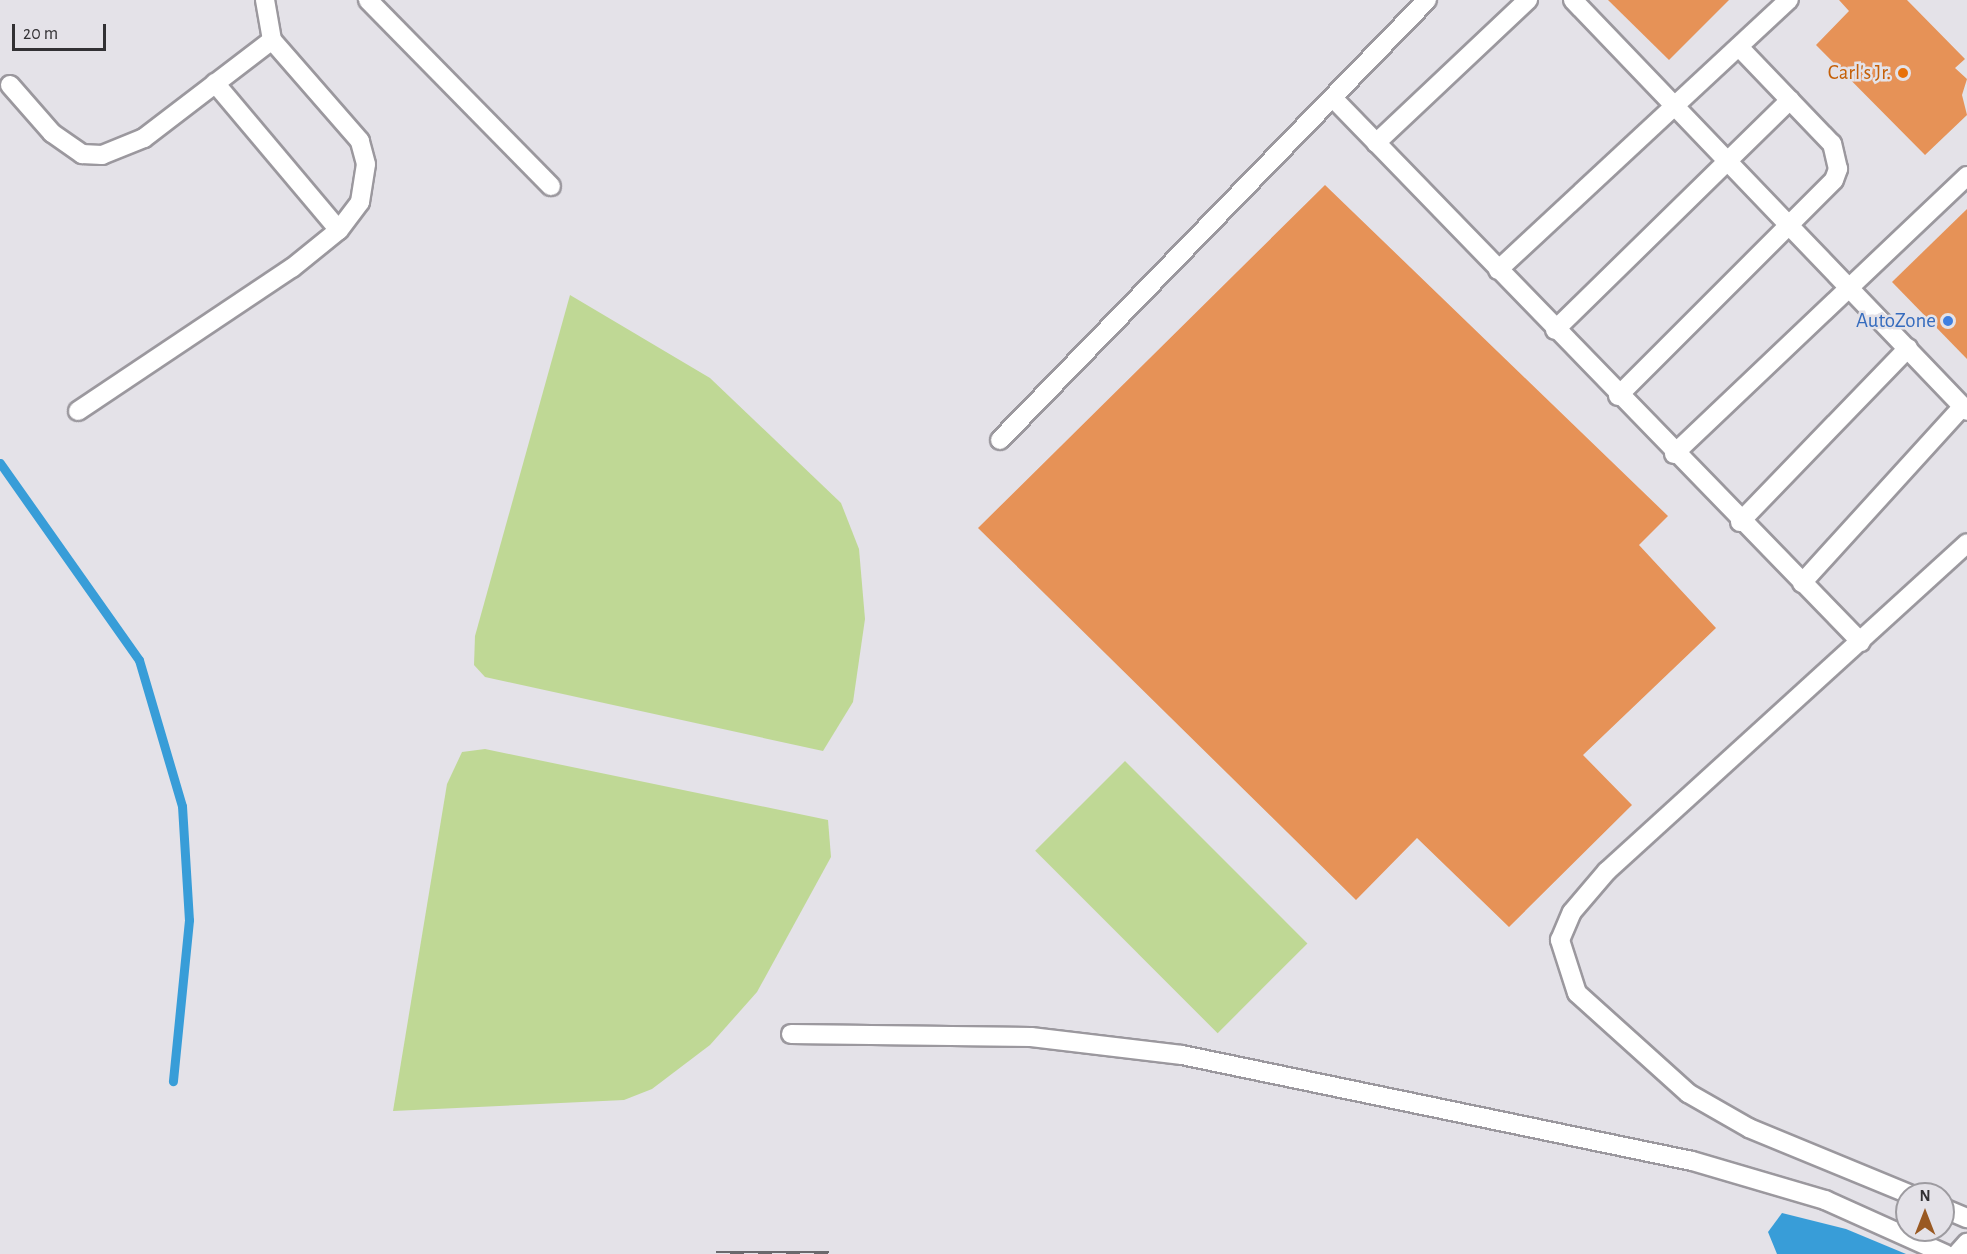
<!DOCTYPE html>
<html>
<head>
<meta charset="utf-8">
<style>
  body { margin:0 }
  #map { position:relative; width:1967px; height:1254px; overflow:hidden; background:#e4e2e8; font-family:"Alegreya Sans",sans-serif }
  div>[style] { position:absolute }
  .green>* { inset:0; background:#bfd895; transform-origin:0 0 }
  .water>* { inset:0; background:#389dd8 }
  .stream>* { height:9px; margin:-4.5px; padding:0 4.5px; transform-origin:4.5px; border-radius:4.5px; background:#389dd8 }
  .building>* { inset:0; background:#e69257 }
  .roads { filter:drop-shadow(2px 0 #9b989e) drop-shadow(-2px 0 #9b989e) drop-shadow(0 2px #9b989e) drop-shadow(0 -2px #9b989e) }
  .lane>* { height:18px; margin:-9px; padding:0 9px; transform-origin:9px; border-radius:9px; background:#fff }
  .rail>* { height:7px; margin-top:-3.5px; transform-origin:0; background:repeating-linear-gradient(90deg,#e4e2e8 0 14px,#6b696d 0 28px); box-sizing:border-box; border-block:2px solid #6b696d }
  .dots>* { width:16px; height:16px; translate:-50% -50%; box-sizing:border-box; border:3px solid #e4e2e8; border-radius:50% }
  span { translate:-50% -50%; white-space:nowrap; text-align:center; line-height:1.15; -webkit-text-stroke:5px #e4e2e8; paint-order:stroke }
  .food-label { font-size:21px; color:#c56008 }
  .right { translate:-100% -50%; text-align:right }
  .shop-label { font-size:21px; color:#366cbe }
  .north { position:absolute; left:1895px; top:1182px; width:60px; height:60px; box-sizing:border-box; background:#e4e2e8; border:2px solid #9d9ba0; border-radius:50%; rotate:0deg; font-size:16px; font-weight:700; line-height:24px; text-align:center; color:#323134 }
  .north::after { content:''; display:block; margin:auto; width:21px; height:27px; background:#995922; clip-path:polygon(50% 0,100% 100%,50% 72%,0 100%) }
  .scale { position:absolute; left:12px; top:24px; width:94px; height:27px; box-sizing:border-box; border:3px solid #323134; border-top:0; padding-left:8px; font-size:18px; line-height:21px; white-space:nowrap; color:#323134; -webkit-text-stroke:4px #e4e2e8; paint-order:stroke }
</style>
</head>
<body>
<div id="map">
  <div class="green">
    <div style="clip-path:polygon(570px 295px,710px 378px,841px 503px,859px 549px,865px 619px,853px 702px,823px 751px,485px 677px,474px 665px,475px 636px)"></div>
    <div style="clip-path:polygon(485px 749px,828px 820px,831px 857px,757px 992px,710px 1045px,652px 1089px,624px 1100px,393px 1111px,447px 784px,462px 752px)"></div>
    <div style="left:1125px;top:761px;width:258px;height:127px;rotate:45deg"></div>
  </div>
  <div class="water">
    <div style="clip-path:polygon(1782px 1213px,1846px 1229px,1906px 1254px,1777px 1254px,1768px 1232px)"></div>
  </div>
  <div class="stream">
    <div style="left:0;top:463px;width:241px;rotate:54.8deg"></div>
    <div style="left:139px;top:660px;width:152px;rotate:73.6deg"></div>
    <div style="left:182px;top:806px;width:114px;rotate:86.5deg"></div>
    <div style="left:189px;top:920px;width:162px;rotate:95.7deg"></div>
  </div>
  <div class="building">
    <div style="clip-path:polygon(1608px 0,1729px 0,1669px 60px)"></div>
    <div style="clip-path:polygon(1839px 0,1907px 0,1965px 59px,1955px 68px,1967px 79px,1962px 95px,1967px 115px,1925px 155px,1816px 45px,1849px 11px)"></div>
    <div style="clip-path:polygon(1325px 185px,1668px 516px,1639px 545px,1716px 628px,1583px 755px,1632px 805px,1509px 927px,1417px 838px,1356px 900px,978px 528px)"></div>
    <div style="clip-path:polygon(1967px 209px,1967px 359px,1892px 282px)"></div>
  </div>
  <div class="roads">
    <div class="lane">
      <div style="left:368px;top:0;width:261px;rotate:45.5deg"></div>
      <div style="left:1573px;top:0;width:569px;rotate:46.21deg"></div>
      <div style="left:215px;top:83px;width:192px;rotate:49.9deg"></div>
      <div style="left:10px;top:85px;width:64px;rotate:48.8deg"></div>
      <div style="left:52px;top:133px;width:37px;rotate:35deg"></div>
      <div style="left:82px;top:154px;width:20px;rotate:3deg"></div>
      <div style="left:102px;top:155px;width:45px;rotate:-22deg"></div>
      <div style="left:144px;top:138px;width:161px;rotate:-37.4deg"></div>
      <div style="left:1333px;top:98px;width:758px;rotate:45.86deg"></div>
      <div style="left:1376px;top:143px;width:209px;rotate:-43.3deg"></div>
      <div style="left:1498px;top:270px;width:397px;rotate:-42.9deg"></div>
      <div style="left:1555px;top:330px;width:329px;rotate:-44.4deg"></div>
      <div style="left:1618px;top:396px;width:305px;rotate:-45deg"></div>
      <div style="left:1834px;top:180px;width:12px;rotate:-70deg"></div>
      <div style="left:1838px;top:169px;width:26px;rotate:-103deg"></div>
      <div style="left:1832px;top:144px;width:134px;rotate:-133.8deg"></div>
      <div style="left:78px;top:411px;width:257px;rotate:-33.8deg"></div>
      <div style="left:292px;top:268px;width:60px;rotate:-39deg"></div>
      <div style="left:339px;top:230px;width:35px;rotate:-53deg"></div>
      <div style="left:360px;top:202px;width:38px;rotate:-81deg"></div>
      <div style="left:366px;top:164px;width:24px;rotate:-105deg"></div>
      <div style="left:360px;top:141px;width:134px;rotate:-131.1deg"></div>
      <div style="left:272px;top:40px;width:41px;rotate:-99.9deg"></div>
      <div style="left:1000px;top:440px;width:613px;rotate:-45.86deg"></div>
      <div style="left:1674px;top:454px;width:404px;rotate:-43.5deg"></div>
      <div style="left:1740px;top:522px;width:242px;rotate:-46deg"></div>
      <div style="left:1802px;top:583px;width:239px;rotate:-47.7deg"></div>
      <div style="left:791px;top:1034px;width:240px;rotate:0.7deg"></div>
      <div style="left:1031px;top:1037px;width:152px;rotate:6.8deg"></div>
      <div style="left:1182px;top:1055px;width:521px;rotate:11.74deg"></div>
      <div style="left:1692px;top:1161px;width:139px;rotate:16.3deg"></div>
      <div style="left:1825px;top:1200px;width:132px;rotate:24.2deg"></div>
      <div style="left:1909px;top:1194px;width:173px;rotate:-157.6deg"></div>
      <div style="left:1749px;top:1128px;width:70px;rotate:-150.2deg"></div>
      <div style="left:1688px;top:1093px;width:149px;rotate:-138deg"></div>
      <div style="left:1577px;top:993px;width:56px;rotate:-107.8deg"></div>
      <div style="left:1560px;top:940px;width:30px;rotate:-67deg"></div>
      <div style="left:1572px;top:912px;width:54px;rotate:-49.5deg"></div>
      <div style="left:1607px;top:871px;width:487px;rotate:-42.3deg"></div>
      <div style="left:1943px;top:1208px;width:26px;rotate:23deg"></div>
      <div style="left:1957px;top:1254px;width:15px;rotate:-48deg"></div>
    </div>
  </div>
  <div class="rail">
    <div style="left:716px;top:1254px;width:113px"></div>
  </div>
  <div class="dots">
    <div style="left:1903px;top:73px;background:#e8710a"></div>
    <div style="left:1948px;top:321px;background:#3f7fe0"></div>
  </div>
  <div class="food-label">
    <span class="right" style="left:1891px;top:73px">Carl's Jr.</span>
  </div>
  <div class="shop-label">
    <span class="right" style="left:1936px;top:321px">AutoZone</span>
  </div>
  <div class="north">N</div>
  <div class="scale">20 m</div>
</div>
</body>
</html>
